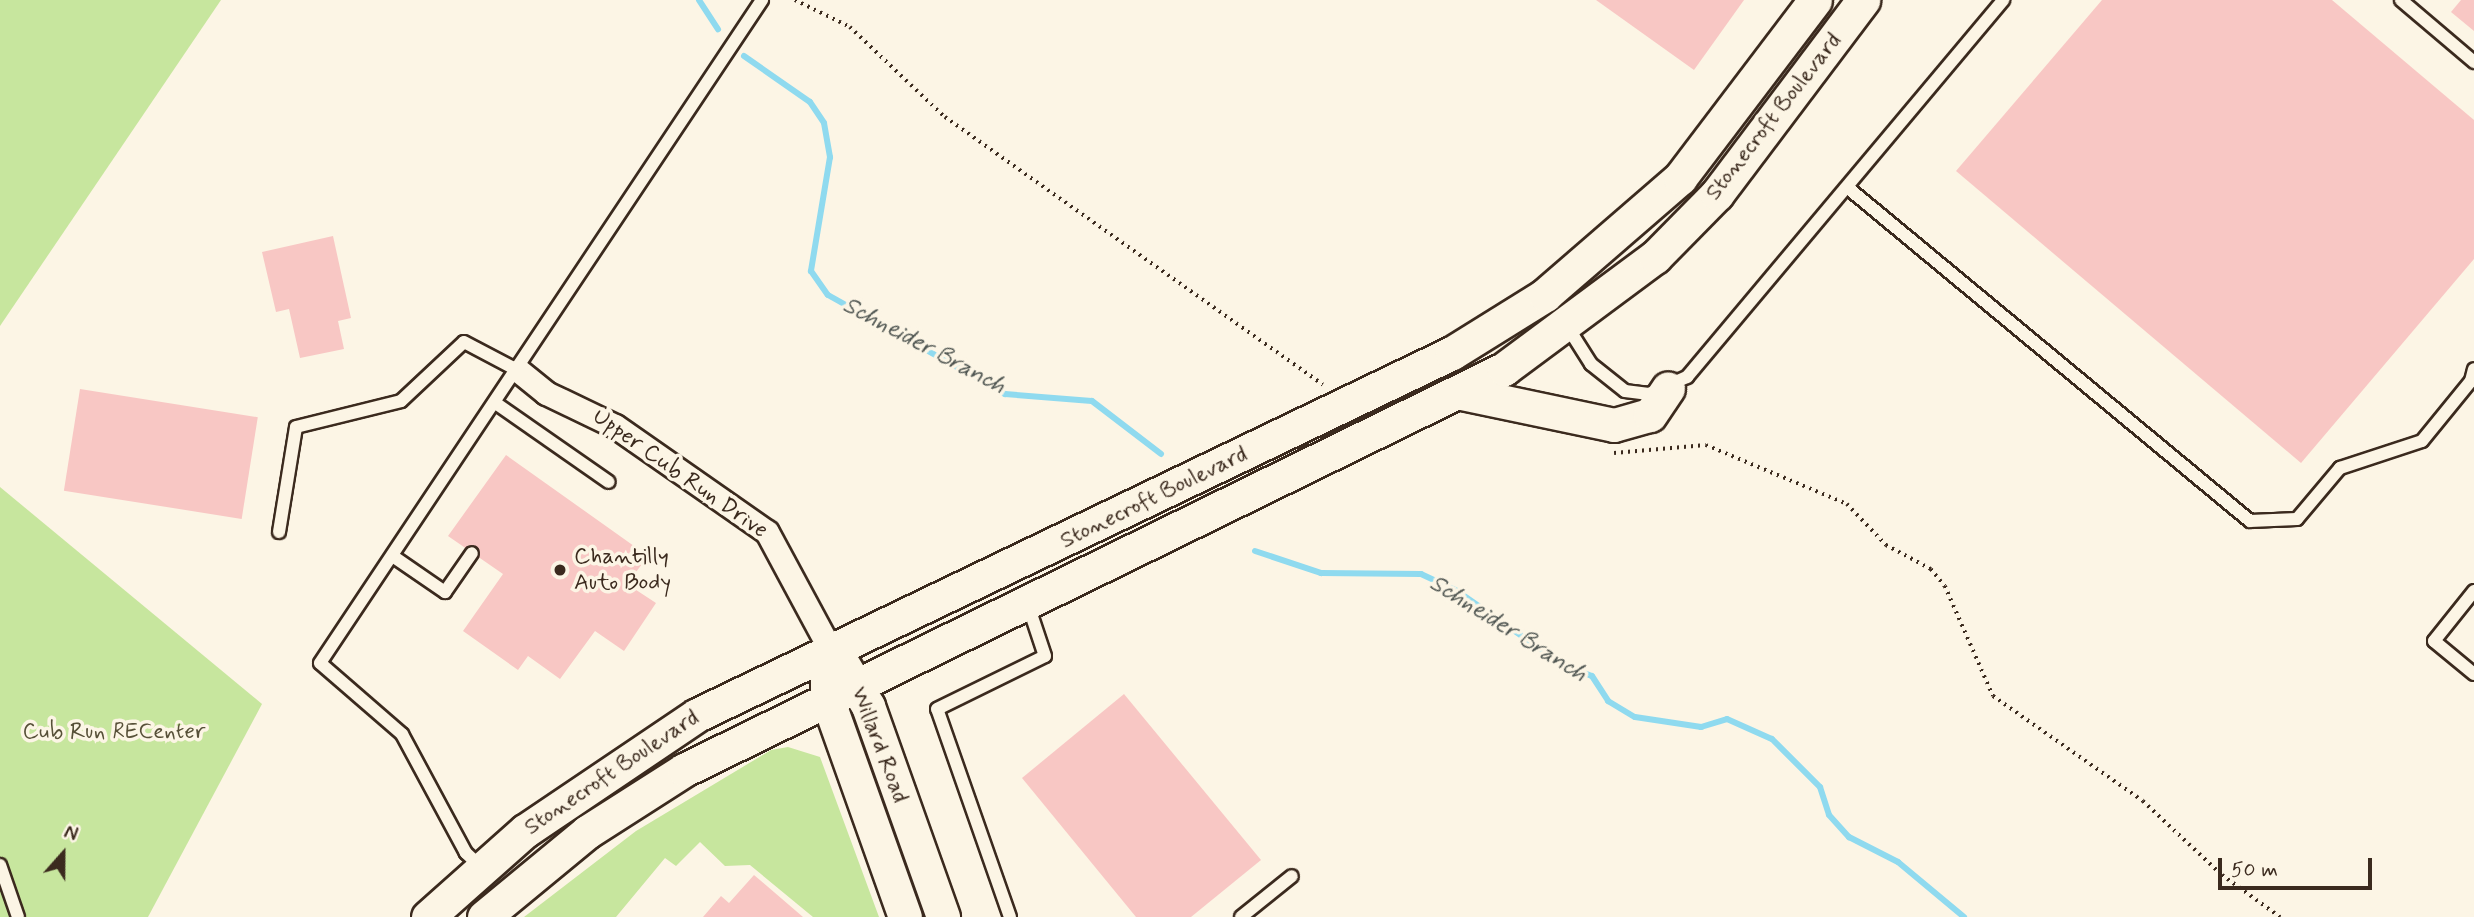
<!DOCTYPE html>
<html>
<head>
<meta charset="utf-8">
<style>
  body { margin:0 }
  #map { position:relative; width:2474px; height:917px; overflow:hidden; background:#fcf5e5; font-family:Mynerve,sans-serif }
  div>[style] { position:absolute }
  .green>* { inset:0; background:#c7e69e }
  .stream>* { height:6px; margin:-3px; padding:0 3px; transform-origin:3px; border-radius:3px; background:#8fdaef }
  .building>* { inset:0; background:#f8c7c4; transform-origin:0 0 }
  .path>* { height:3.5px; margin-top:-1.75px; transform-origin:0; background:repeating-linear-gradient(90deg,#3b2a1e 0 2px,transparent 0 7px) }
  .roads { filter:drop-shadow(2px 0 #3b2a1e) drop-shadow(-2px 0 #3b2a1e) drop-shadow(0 2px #3b2a1e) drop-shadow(0 -2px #3b2a1e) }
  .service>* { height:12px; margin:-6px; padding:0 6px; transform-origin:6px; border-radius:6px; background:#fcf5e5 }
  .minor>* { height:23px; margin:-11.5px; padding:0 11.5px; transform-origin:11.5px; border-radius:11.5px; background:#fcf5e5 }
  .secondary>* { height:33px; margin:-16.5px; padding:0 16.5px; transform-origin:16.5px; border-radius:16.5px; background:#fcf5e5 }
  .dots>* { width:19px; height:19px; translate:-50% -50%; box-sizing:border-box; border:4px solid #fcf5e5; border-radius:50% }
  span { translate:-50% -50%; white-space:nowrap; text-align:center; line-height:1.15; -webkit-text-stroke:7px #fcf5e5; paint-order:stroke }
  .street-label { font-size:23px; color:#3b2a1e }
  .poi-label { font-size:23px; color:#3b2a1e }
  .left { translate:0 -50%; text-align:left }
  .park-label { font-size:23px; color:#575038 }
  .water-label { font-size:24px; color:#505652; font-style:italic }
  .north { position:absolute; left:28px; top:819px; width:70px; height:70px; -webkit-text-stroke:5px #fcf5e5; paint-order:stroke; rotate:21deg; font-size:19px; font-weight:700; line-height:28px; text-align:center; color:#3b2a1e }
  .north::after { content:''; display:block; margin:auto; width:24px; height:32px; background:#3b2a1e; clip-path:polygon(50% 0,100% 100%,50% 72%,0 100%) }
  .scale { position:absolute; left:2218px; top:858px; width:154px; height:32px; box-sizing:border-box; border:4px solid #3b2a1e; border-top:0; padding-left:9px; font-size:21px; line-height:24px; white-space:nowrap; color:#3b2a1e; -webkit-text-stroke:5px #fcf5e5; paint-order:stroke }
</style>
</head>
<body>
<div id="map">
  <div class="green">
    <div style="clip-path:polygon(0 0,221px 0,0 326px)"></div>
    <div style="clip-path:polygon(0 487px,262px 704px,148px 917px,0 917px)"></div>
    <div style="clip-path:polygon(788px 747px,820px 757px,879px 917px,813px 917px,750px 865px,725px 866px,700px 842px,676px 866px,665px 858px,616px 917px,524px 917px,636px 831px,771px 750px)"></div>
  </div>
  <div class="stream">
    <div style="left:699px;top:0;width:35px;rotate:57deg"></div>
    <div style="left:744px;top:56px;width:80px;rotate:34.9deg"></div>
    <div style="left:810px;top:102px;width:25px;rotate:56deg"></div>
    <div style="left:824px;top:123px;width:35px;rotate:80deg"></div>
    <div style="left:830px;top:157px;width:116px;rotate:99.5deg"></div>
    <div style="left:811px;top:271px;width:29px;rotate:55deg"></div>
    <div style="left:828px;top:295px;width:203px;rotate:29.2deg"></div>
    <div style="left:1005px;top:394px;width:87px;rotate:4.6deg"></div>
    <div style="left:1092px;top:401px;width:87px;rotate:37.5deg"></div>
    <div style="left:1255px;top:551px;width:70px;rotate:18.4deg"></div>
    <div style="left:1321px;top:573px;width:100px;rotate:0.6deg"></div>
    <div style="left:1421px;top:574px;width:40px;rotate:25deg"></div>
    <div style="left:1457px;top:591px;width:128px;rotate:34.8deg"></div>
    <div style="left:1562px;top:664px;width:32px;rotate:22deg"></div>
    <div style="left:1592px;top:676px;width:30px;rotate:57deg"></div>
    <div style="left:1608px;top:701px;width:31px;rotate:31deg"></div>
    <div style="left:1635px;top:717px;width:67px;rotate:8.6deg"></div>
    <div style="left:1701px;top:727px;width:27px;rotate:-17deg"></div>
    <div style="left:1727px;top:719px;width:49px;rotate:24deg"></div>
    <div style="left:1772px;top:739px;width:68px;rotate:45deg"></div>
    <div style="left:1820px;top:787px;width:29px;rotate:72deg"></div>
    <div style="left:1829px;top:815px;width:30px;rotate:48deg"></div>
    <div style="left:1849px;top:837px;width:55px;rotate:27deg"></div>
    <div style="left:1898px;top:862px;width:86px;rotate:39.8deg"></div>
  </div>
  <div class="building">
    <div style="clip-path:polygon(1596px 0,1744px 0,1694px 70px)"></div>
    <div style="clip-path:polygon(2102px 0,2332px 0,2474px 120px,2474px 259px,2301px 463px,1956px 171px)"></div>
    <div style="clip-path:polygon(2461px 0,2474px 0,2474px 31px,2451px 12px)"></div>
    <div style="clip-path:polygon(333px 236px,351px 318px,338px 321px,344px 349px,300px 358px,289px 309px,276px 312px,262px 252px)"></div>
    <div style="left:80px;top:389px;width:180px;height:103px;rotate:9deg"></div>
    <div style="clip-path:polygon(506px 455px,648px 556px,627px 584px,656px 603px,624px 651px,595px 631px,560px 679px,528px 656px,518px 670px,463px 631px,503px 574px,448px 536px)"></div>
    <div style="clip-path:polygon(1124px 694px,1261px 860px,1191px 917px,1136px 917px,1022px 778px)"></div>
    <div style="clip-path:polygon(754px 875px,803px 917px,703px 917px,721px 896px,729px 903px)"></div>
  </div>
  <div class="path">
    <div style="left:795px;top:0;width:61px;rotate:26.1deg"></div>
    <div style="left:850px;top:27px;width:131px;rotate:43.5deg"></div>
    <div style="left:945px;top:117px;width:463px;rotate:35.3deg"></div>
    <div style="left:1614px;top:453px;width:92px;rotate:-5deg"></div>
    <div style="left:1706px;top:445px;width:153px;rotate:22.7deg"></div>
    <div style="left:1847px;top:504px;width:57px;rotate:46.4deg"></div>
    <div style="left:1886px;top:545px;width:51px;rotate:28.1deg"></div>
    <div style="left:1931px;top:569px;width:22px;rotate:51deg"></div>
    <div style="left:1945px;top:586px;width:120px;rotate:66.4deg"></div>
    <div style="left:1993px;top:696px;width:183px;rotate:35deg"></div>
    <div style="left:2143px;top:801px;width:108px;rotate:43.1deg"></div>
    <div style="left:2222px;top:875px;width:72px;rotate:35.9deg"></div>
  </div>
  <div class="roads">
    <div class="service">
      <div style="left:2401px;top:0;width:96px;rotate:40.3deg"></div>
      <div style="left:1848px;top:188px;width:522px;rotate:39.64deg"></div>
      <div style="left:2250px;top:521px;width:47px;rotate:-2.4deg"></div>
      <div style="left:2297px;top:519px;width:67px;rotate:-49.9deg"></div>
      <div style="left:2340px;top:468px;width:86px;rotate:-18.2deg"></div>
      <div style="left:2422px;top:441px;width:77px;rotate:-50.8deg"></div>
      <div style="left:2471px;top:381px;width:12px;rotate:-76deg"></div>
      <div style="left:1567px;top:326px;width:45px;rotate:57.7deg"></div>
      <div style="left:1591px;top:364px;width:43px;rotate:38.5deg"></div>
      <div style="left:1625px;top:391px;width:24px;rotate:7deg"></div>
      <div style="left:1649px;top:394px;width:42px;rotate:-24.1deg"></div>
      <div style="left:1687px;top:377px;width:492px;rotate:-50deg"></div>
      <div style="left:497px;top:404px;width:136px;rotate:34.9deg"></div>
      <div style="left:279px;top:532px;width:106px;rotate:-80.8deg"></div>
      <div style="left:296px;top:427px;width:108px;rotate:-13.9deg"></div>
      <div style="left:401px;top:401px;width:86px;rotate:-43.1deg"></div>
      <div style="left:464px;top:342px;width:62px;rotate:27.8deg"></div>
      <div style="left:394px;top:557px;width:62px;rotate:34.5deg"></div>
      <div style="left:445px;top:592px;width:47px;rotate:-55.3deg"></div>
      <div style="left:2474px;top:591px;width:64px;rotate:128.7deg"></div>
      <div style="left:2434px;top:641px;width:52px;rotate:39.5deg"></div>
      <div style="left:0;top:865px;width:55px;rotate:70.9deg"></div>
      <div style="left:481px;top:867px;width:21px;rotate:-137deg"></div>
      <div style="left:466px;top:853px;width:135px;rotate:-118.3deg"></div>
      <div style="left:402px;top:734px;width:108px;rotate:-139.1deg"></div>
      <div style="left:320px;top:663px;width:797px;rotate:-56.31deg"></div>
      <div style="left:1010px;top:917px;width:220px;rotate:-109.3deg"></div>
      <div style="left:937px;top:709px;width:120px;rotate:-26.1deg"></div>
      <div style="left:1045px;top:656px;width:54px;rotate:-108.4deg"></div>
      <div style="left:1241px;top:917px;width:65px;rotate:-38.8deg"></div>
    </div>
    <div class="minor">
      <div style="left:519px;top:371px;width:35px;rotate:39deg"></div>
      <div style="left:546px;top:393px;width:76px;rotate:25.6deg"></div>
      <div style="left:615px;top:426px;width:185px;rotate:34.9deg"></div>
      <div style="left:767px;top:532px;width:131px;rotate:61.7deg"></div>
    </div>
    <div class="secondary">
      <div style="left:1462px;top:393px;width:155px;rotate:11.9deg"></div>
      <div style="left:1614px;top:425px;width:37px;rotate:-16deg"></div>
      <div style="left:1650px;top:415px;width:32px;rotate:-56deg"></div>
      <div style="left:844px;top:666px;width:47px;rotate:59deg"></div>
      <div style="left:868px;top:706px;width:224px;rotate:70.4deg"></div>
      <div style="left:827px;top:678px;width:20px;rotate:90deg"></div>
      <div style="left:827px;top:698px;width:232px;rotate:70.4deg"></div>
      <div style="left:428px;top:917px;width:130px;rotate:-41.6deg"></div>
      <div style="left:525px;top:831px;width:207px;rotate:-34deg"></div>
      <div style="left:697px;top:715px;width:837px;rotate:-25.62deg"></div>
      <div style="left:1452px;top:353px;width:110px;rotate:-31.9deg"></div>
      <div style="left:1545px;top:295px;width:179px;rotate:-40.9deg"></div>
      <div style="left:1680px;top:178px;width:223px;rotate:-52.8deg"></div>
      <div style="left:484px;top:917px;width:134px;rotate:-39.5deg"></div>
      <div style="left:587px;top:832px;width:115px;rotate:-32.6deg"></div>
      <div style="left:684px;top:770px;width:913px;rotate:-26.06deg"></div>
      <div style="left:1504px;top:369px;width:188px;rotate:-36.6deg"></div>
      <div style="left:1655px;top:257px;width:88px;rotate:-45.5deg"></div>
      <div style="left:1717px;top:194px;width:243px;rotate:-53deg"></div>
    </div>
  </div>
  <div class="dots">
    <div style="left:560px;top:570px;background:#3b2a1e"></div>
  </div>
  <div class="street-label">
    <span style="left:1774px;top:117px;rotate:-52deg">Stonecroft Boulevard</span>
    <span style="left:680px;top:474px;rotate:35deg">Upper Cub Run Drive</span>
    <span style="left:1154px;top:498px;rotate:-26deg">Stonecroft Boulevard</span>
    <span style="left:879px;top:745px;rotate:69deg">Willard Road</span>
    <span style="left:612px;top:773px;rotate:-34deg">Stonecroft Boulevard</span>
  </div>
  <div class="poi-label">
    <span class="left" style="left:574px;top:570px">Chantilly<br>Auto Body</span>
  </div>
  <div class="park-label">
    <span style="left:114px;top:732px">Cub Run RECenter</span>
  </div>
  <div class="water-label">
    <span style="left:924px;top:346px;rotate:28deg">Schneider Branch</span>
    <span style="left:1508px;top:629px;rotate:32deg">Schneider Branch</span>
  </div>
  <div class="north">N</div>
  <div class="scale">50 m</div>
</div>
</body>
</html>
